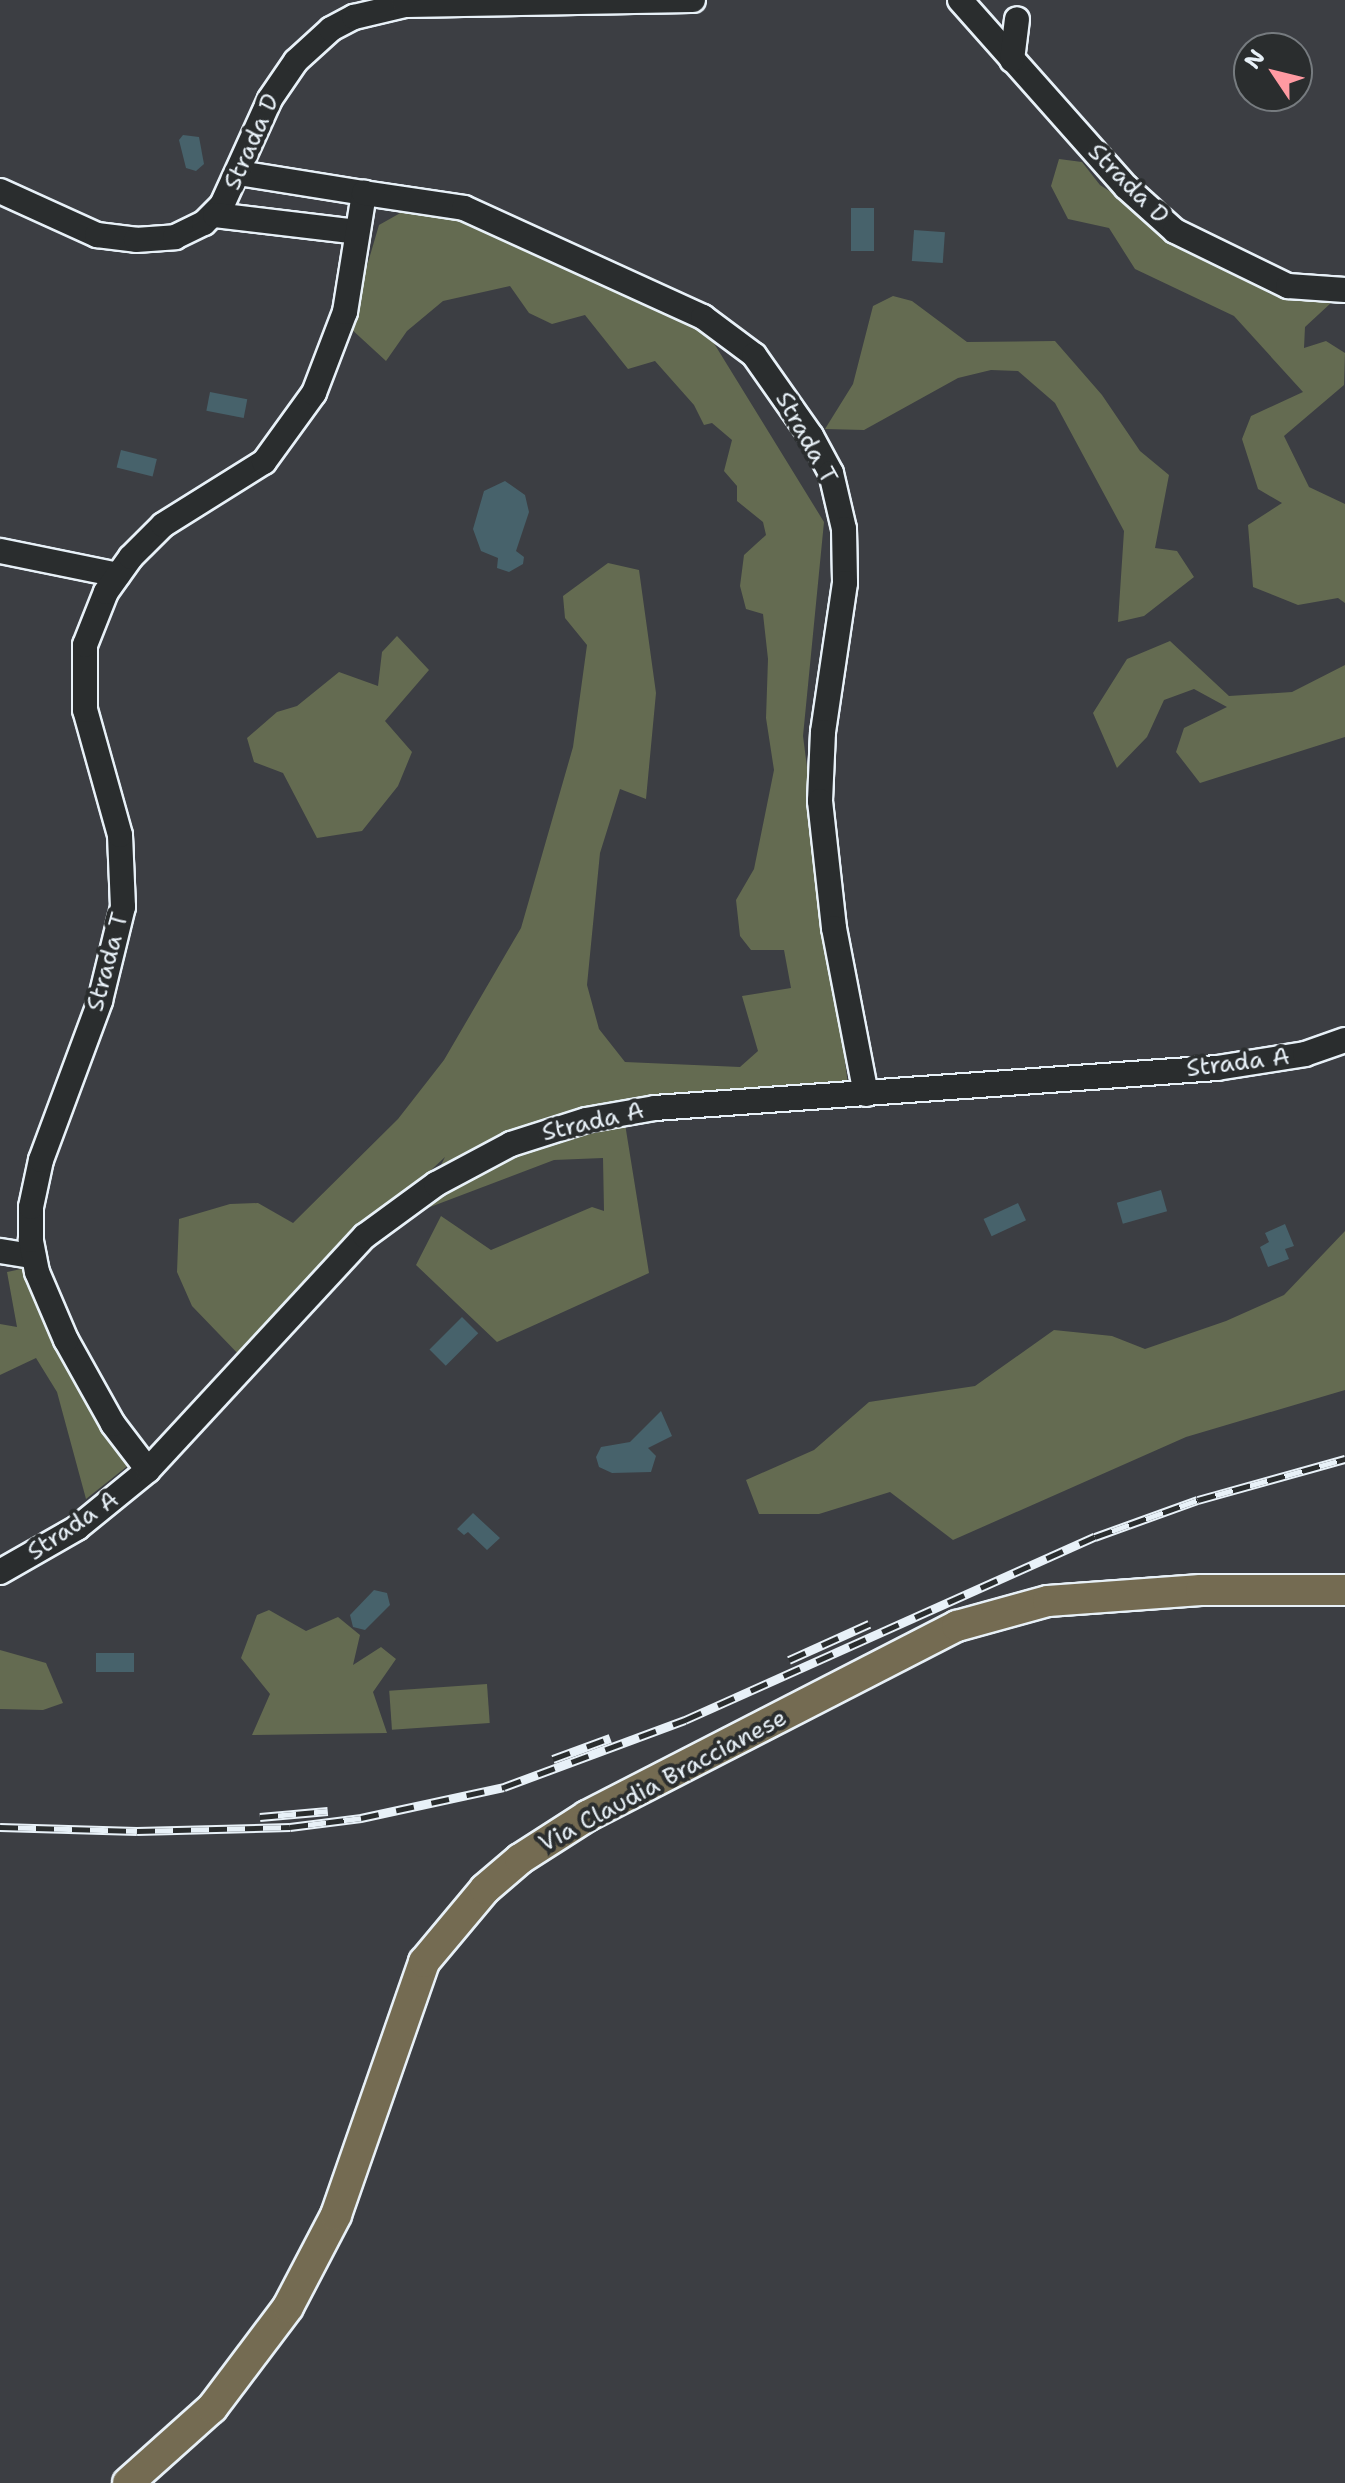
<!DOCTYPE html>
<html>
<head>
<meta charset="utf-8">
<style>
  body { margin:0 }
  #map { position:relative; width:1345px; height:2483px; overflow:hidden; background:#3c3e43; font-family:"Shantell Sans",sans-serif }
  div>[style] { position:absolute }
  .green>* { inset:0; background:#646b51; transform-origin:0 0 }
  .water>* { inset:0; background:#47626b; transform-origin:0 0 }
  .roads { filter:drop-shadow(2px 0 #e8f1f8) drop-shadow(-2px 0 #e8f1f8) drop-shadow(0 2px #e8f1f8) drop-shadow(0 -2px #e8f1f8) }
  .minor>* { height:24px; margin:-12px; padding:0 12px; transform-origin:12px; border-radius:12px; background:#2a2d2e }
  .major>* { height:30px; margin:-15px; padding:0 15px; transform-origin:15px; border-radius:15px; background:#746b52 }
  .rail>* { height:9px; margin-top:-4.5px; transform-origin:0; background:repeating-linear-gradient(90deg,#2a2d2e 0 18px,#e8f1f8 0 36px); box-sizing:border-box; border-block:2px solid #e8f1f8 }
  span { translate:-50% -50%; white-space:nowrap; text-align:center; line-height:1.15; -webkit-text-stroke:8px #2a2d2e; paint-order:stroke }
  .street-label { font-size:24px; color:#e8f1f8 }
  .north { position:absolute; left:1233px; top:32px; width:80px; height:80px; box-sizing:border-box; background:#2a2d2e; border:2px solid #767b7f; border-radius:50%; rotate:305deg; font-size:22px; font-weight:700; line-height:32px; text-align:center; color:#e8f1f8 }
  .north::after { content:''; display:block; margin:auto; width:28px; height:36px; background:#ff9aa2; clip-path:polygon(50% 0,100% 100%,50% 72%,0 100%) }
</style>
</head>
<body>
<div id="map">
  <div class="green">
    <div style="clip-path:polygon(1059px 159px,1082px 162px,1100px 185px,1270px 294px,1332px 302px,1305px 327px,1304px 348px,1326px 341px,1345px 353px,1344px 385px,1284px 436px,1309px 487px,1345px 504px,1345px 603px,1338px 598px,1298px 605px,1253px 587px,1248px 525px,1282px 503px,1258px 489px,1242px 439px,1251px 416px,1303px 392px,1234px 316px,1135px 269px,1109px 228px,1068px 219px,1051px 186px)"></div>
    <div style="clip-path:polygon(411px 207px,472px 222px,707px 332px,824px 522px,803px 736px,848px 1085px,622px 1105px,649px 1273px,497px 1342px,416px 1265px,441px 1216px,491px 1250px,592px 1207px,604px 1211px,603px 1158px,554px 1160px,417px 1212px,445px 1157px,289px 1303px,244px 1360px,192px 1306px,177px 1272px,179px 1219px,230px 1204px,258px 1203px,293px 1223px,398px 1119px,444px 1060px,521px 928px,573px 747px,587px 645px,565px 618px,563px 596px,608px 563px,639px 570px,656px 693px,646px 799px,620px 789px,600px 853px,587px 985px,599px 1029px,625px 1062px,740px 1067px,758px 1051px,742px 996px,791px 988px,784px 950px,751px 950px,740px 936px,736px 900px,754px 869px,774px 770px,766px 718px,768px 659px,763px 614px,746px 609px,740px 586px,744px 555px,766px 535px,763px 522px,737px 501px,737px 486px,724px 471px,732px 440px,712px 423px,704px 425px,694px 405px,655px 361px,628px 369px,585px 315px,552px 324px,529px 313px,510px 286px,443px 301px,407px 331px,386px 361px,349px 327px,379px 225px)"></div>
    <div style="clip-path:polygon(893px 296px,912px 301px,967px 342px,1055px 341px,1102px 395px,1140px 451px,1169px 475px,1155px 548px,1177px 551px,1194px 577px,1144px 616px,1118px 622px,1124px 531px,1055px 403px,1018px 371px,991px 370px,958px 378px,864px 430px,825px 429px,853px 384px,873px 306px)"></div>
    <div style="clip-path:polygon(397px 636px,429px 670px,385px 721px,412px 752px,398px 786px,362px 831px,317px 838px,283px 773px,254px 762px,247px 738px,277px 712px,297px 706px,339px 672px,378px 686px,382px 652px)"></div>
    <div style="clip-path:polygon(1170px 641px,1229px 696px,1292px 692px,1345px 665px,1345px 737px,1200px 783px,1176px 752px,1184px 728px,1227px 707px,1194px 689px,1164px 700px,1147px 737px,1117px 768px,1093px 713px,1127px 659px)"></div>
    <div style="clip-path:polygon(1345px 1231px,1345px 1390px,1186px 1437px,953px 1540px,890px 1492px,819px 1514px,759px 1514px,746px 1480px,814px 1450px,869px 1402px,975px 1386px,1054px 1330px,1112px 1336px,1145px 1349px,1226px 1321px,1284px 1295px)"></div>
    <div style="clip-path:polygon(26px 1268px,135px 1460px,86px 1499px,57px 1392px,36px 1358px,0 1375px,0 1324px,17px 1327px,7px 1272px)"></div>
    <div style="clip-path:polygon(269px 1610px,306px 1631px,338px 1617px,360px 1635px,353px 1665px,381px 1647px,396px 1659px,373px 1692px,387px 1733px,252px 1735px,270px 1694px,241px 1658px,257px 1615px)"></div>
    <div style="clip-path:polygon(0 1650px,46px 1663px,63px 1703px,43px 1710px,0 1709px)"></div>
    <div style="left:487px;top:1684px;width:39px;height:98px;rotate:86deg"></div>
  </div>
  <div class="water">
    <div style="clip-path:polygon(183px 135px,199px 137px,204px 164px,196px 171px,186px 168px,179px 140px)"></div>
    <div style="left:851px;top:208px;width:23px;height:43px"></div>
    <div style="left:914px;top:230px;width:31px;height:31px;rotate:4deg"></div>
    <div style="left:210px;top:392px;width:38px;height:19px;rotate:11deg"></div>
    <div style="left:121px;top:450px;width:37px;height:18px;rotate:14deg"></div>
    <div style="clip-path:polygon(505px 481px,525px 495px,529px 512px,516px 551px,524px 557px,523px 564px,509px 572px,497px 568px,498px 558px,481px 551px,473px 529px,484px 491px)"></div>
    <div style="left:1161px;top:1190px;width:22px;height:46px;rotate:74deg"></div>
    <div style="left:1018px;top:1203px;width:19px;height:38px;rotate:65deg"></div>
    <div style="clip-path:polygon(1285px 1224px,1294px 1246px,1285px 1249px,1289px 1259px,1268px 1267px,1260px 1247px,1269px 1242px,1265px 1233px)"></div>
    <div style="left:462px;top:1317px;width:23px;height:46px;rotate:45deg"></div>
    <div style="clip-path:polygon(661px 1411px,672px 1436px,648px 1448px,656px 1456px,651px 1472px,612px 1473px,599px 1467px,596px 1457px,601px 1447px,630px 1442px)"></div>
    <div style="clip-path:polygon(473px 1513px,500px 1538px,487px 1550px,468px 1532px,464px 1535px,457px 1529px)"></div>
    <div style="clip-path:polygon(374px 1590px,387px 1593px,390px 1605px,365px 1630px,353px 1627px,350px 1615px)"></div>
    <div style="left:134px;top:1653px;width:19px;height:38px;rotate:90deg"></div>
  </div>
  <div class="roads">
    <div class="minor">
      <div style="left:960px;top:0;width:250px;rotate:48.4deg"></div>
      <div style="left:1126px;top:187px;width:66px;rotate:41.9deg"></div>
      <div style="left:1175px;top:231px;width:126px;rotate:26deg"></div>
      <div style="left:1288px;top:286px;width:57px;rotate:4deg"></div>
      <div style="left:1012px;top:60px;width:41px;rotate:-83deg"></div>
      <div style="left:239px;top:173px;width:127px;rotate:9.1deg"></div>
      <div style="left:0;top:191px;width:107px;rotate:24.4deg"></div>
      <div style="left:97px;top:235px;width:39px;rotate:7deg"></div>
      <div style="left:136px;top:240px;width:39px;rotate:-4deg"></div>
      <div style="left:175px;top:237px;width:32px;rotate:-26deg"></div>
      <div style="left:204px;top:223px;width:25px;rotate:-45deg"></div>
      <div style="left:222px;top:205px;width:116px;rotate:-65.6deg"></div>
      <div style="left:270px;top:99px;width:46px;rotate:-55.6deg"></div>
      <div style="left:296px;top:61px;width:47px;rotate:-42.4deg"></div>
      <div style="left:331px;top:29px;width:26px;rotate:-28deg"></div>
      <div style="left:354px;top:17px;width:52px;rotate:-13.2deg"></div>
      <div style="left:405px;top:5px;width:288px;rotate:-1deg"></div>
      <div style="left:215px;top:215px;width:143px;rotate:6.8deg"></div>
      <div style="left:0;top:551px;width:120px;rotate:11.5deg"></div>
      <div style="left:0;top:1251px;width:33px;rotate:9deg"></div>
      <div style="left:148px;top:1470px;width:58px;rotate:-127.3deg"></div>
      <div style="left:113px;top:1424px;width:96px;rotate:-119.2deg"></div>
      <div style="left:66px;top:1340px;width:74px;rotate:-113.1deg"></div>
      <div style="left:37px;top:1272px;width:33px;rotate:-101deg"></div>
      <div style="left:31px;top:1240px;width:33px;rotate:-90deg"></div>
      <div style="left:31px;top:1207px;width:48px;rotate:-78deg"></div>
      <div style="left:41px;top:1160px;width:170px;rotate:-69.6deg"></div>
      <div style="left:100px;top:1001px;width:97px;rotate:-76.3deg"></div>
      <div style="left:123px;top:907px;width:72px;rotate:-92.4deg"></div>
      <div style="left:120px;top:835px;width:130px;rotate:-105.6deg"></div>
      <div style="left:85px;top:710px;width:65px;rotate:-90deg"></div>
      <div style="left:85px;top:645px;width:57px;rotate:-68.4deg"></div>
      <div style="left:106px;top:592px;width:43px;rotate:-54.5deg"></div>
      <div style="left:131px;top:557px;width:45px;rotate:-45deg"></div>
      <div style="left:163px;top:525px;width:119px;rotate:-32deg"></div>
      <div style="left:264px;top:462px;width:85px;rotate:-54.1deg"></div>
      <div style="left:314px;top:393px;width:87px;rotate:-69.1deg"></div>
      <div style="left:345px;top:312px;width:121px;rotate:-80.9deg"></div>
      <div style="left:364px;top:193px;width:101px;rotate:8.5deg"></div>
      <div style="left:464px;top:208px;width:263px;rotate:24.5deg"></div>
      <div style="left:703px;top:317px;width:64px;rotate:36.7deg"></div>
      <div style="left:754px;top:355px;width:99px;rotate:54.9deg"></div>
      <div style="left:811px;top:436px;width:42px;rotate:61.6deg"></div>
      <div style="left:831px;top:473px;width:57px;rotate:76.9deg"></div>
      <div style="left:844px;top:529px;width:54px;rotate:88.9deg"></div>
      <div style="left:845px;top:583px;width:151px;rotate:98.4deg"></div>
      <div style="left:823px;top:732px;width:69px;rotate:92.5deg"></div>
      <div style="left:820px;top:801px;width:128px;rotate:83.7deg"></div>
      <div style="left:834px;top:928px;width:169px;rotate:79.1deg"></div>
      <div style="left:0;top:1572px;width:89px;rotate:-29.7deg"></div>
      <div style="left:77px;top:1528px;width:92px;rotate:-39.2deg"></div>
      <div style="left:148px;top:1470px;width:319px;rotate:-47.2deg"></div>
      <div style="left:365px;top:1236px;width:88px;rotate:-36.2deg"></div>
      <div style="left:436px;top:1184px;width:85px;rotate:-28.1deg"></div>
      <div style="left:511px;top:1144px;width:79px;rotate:-17.7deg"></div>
      <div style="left:586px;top:1120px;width:70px;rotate:-9.9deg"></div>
      <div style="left:655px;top:1108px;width:563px;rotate:-4.07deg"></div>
      <div style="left:1217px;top:1068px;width:89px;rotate:-9deg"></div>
      <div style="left:1305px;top:1054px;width:42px;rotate:-19.3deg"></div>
    </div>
    <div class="major">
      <div style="left:128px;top:2483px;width:113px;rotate:-41.8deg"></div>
      <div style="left:212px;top:2408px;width:126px;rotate:-53deg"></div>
      <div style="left:288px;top:2307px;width:104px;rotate:-62.4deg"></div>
      <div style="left:336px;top:2215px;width:268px;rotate:-70.8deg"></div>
      <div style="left:424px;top:1962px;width:95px;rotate:-50.1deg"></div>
      <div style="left:485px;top:1889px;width:46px;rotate:-40.6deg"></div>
      <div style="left:520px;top:1859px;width:80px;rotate:-32.7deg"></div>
      <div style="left:587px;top:1816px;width:416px;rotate:-27.2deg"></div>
      <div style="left:957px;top:1626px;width:94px;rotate:-15.4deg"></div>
      <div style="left:1048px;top:1601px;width:153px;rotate:-4.1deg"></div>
      <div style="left:1201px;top:1590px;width:144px"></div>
    </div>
  </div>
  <div class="rail">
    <div style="left:789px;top:1660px;width:88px;rotate:-24.2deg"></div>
    <div style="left:553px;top:1759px;width:61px;rotate:-20.2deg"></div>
    <div style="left:260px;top:1817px;width:68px;rotate:-5deg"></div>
    <div style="left:0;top:1827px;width:137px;rotate:1.7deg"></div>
    <div style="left:137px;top:1831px;width:153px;rotate:-1.5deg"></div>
    <div style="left:290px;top:1827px;width:72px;rotate:-7.2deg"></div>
    <div style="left:361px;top:1818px;width:146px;rotate:-12.2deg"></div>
    <div style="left:504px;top:1787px;width:193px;rotate:-20.3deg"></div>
    <div style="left:685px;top:1720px;width:449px;rotate:-24.1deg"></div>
    <div style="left:1095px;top:1537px;width:109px;rotate:-19.8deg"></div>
    <div style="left:1198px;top:1500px;width:153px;rotate:-15.6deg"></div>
  </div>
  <div class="street-label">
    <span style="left:252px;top:142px;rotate:-66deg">Strada D</span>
    <span style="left:1128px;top:184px;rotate:45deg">Strada D</span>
    <span style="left:806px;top:438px;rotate:61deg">Strada T</span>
    <span style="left:108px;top:962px;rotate:-75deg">Strada T</span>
    <span style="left:1238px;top:1063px;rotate:-7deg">Strada A</span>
    <span style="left:593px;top:1122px;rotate:-13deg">Strada A</span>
    <span style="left:73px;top:1526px;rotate:-34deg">Strada A</span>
    <span style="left:663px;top:1781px;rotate:-28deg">Via Claudia Braccianese</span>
  </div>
  <div class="north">N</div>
</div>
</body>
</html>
